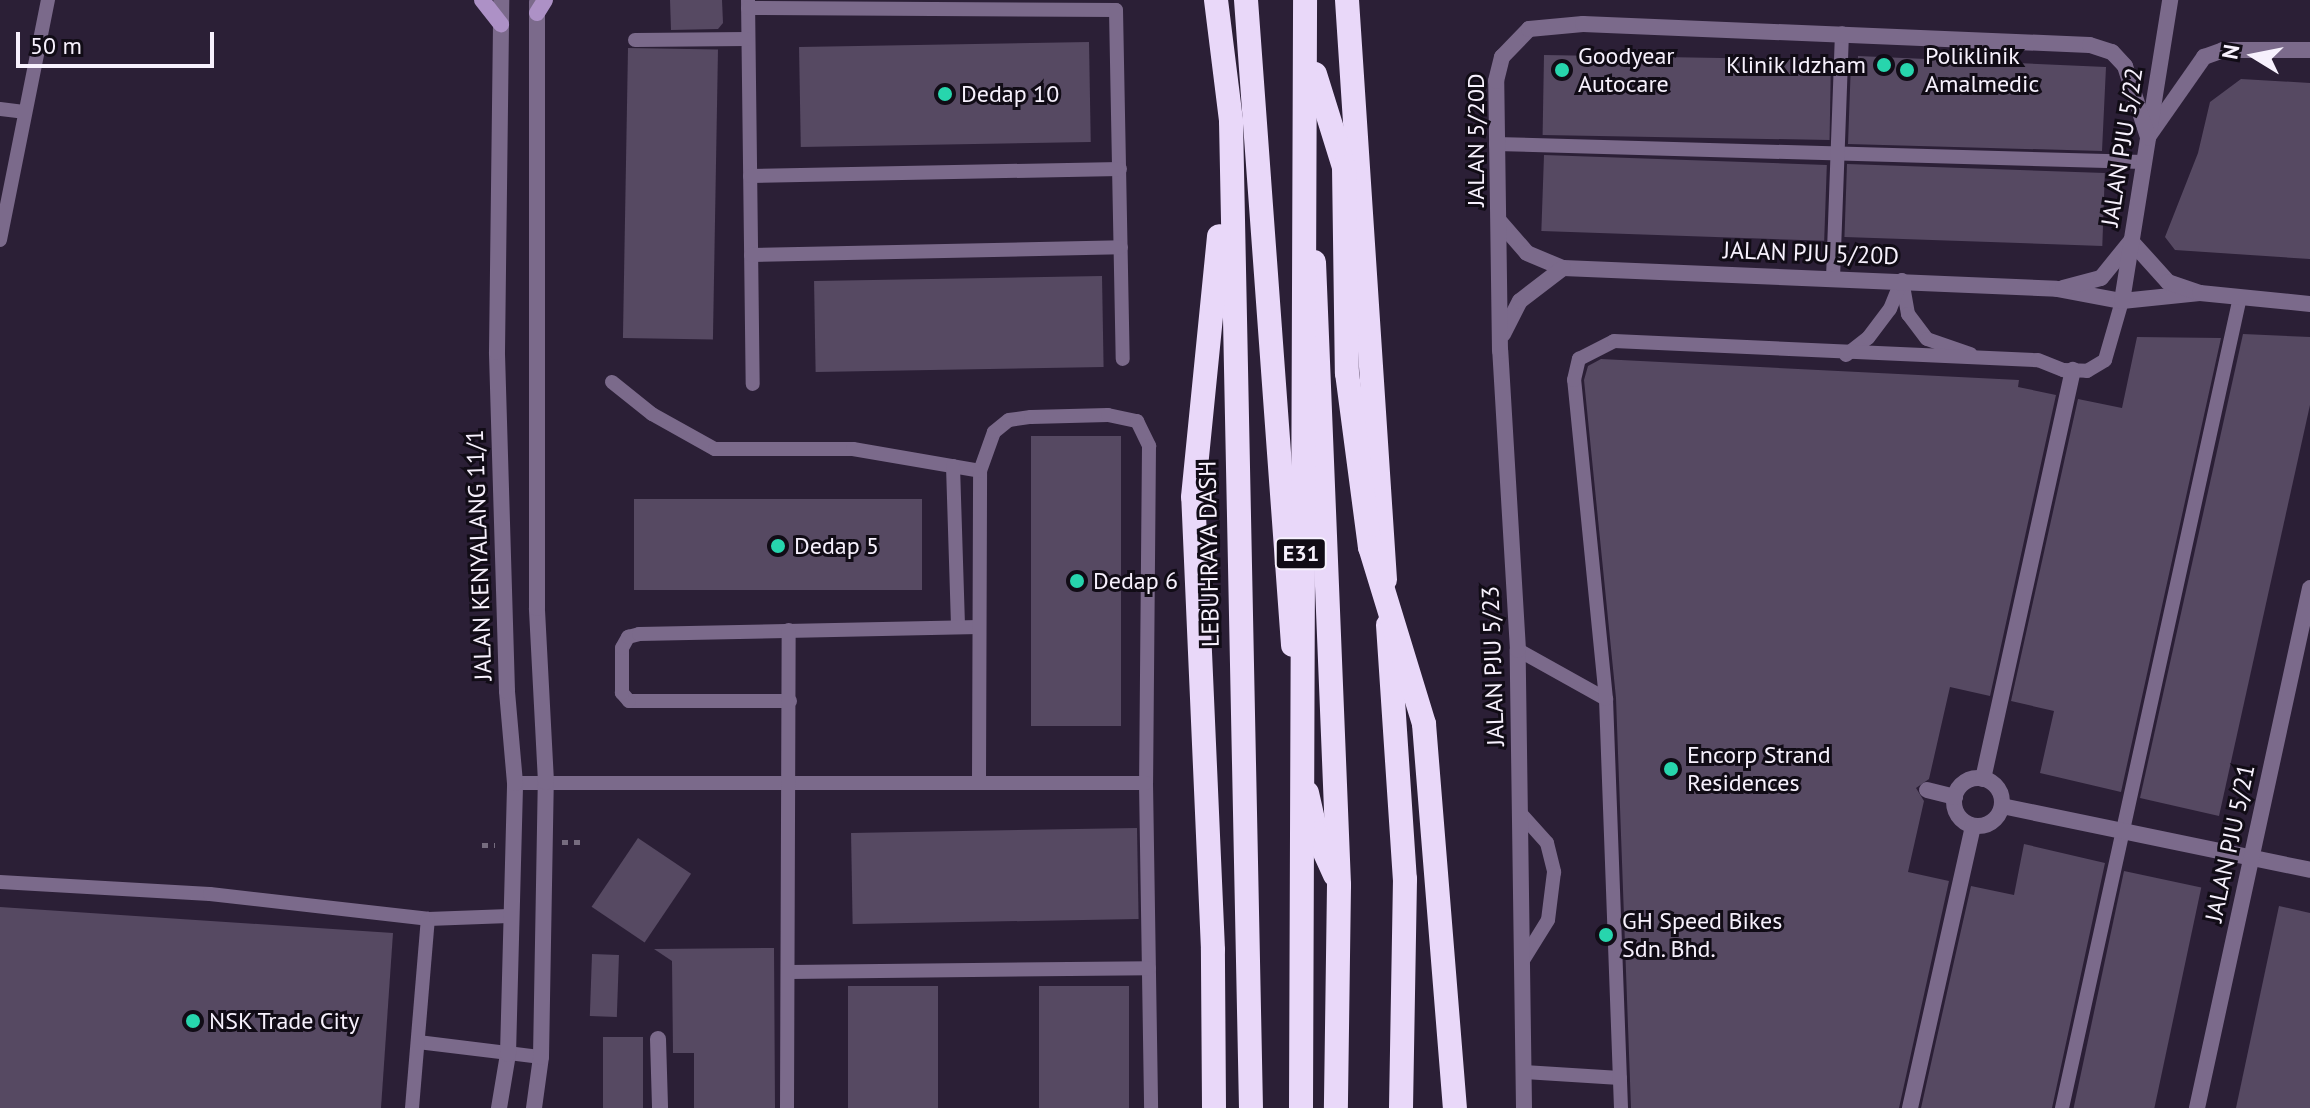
<!DOCTYPE html>
<html>
<head>
<meta charset="utf-8">
<style>
  body { margin:0 }
  #map { position:relative; width:2310px; height:1108px; overflow:hidden; background:#2b1f36; font-family:"PT Sans",sans-serif }
  div>[style] { position:absolute }
  .building>* { inset:0; background:#564962; transform-origin:0 0 }
  .path>* { height:5px; margin-top:-2.5px; transform-origin:0; background:repeating-linear-gradient(90deg,#766c7f 0 6px,transparent 0 12px) }
  .lane>* { height:14px; margin:-7px; padding:0 7px; transform-origin:7px; border-radius:7px; background:#7b6a8b }
  .street>* { height:16px; margin:-8px; padding:0 8px; transform-origin:8px; border-radius:8px; background:#7b6a8b }
  .street>.ring { margin:-8px; padding:0; box-sizing:content-box; background:none; border:16px solid #7b6a8b; border-radius:50% }
  .secondary>* { height:16px; margin:-8px; padding:0 8px; transform-origin:8px; border-radius:8px; background:#ad91c6 }
  .highway>* { height:24px; margin:-12px; padding:0 12px; transform-origin:12px; border-radius:12px; background:#e9d8f9 }
  .highway-bridge>* { height:24px; margin:-12px; padding:0 12px; transform-origin:12px; border-radius:12px; background:#e9d8f9 }
  .dots>* { width:22px; height:22px; translate:-50% -50%; box-sizing:border-box; border:4px solid #110c16; border-radius:50% }
  span { translate:-50% -50%; white-space:nowrap; text-align:center; line-height:1.15; -webkit-text-stroke:6px #110c16; paint-order:stroke }
  .shield-label span { padding:2px 6px; background:#110c16; border:2px solid; border-radius:6px; -webkit-text-stroke-width:0 }
  .shield-label { font-size:22px; color:#f7f1fd; font-weight:700 }
  .poi-label { font-size:24px; color:#f7f1fd }
  .left { translate:0 -50%; text-align:left }
  .right { translate:-100% -50%; text-align:right }
  .street-label { font-size:24px; color:#f7f1fd }
  .north { position:absolute; left:2214px; top:16px; width:80px; height:80px; -webkit-text-stroke:6px #110c16; paint-order:stroke; rotate:280deg; font-size:22px; font-weight:700; line-height:32px; text-align:center; color:#f7f1fd }
  .north::after { content:''; display:block; margin:auto; width:28px; height:36px; background:#f7f1fd; clip-path:polygon(50% 0,100% 100%,50% 72%,0 100%) }
  .scale { position:absolute; left:16px; top:32px; width:198px; height:36px; box-sizing:border-box; border:4px solid #f7f1fd; border-top:0; padding-left:10px; font-size:24px; line-height:28px; white-space:nowrap; color:#f7f1fd; -webkit-text-stroke:6px #110c16; paint-order:stroke }
</style>
</head>
<body>
<div id="map">
  <div class="building">
    <div style="clip-path:polygon(670px 0,722px 0,723px 23px,718px 29px,671px 30px)"></div>
    <div style="left:1089px;top:42px;width:100px;height:290px;rotate:89deg"></div>
    <div style="left:628px;top:48px;width:90px;height:290px;rotate:1deg"></div>
    <div style="left:1544px;top:55px;width:287px;height:80px;rotate:1deg"></div>
    <div style="clip-path:polygon(1858px 56px,2106px 67px,2102px 151px,1848px 144px,1851px 62px,1858px 62px)"></div>
    <div style="clip-path:polygon(2241px 79px,2310px 83px,2310px 259px,2175px 250px,2165px 237px,2198px 153px,2210px 102px)"></div>
    <div style="left:1544px;top:155px;width:283px;height:76px;rotate:2deg"></div>
    <div style="left:1847px;top:164px;width:258px;height:73px;rotate:2deg"></div>
    <div style="left:1102px;top:276px;width:91px;height:288px;rotate:89deg"></div>
    <div style="clip-path:polygon(2243px 334px,2310px 337px,2310px 405px,2219px 816px,2140px 798px)"></div>
    <div style="clip-path:polygon(2137px 337px,2221px 338px,2121px 792px,2040px 773px,2054px 711px,2011px 701px,2078px 399px,2122px 408px)"></div>
    <div style="clip-path:polygon(1601px 359px,2019px 380px,2018px 387px,2056px 395px,1990px 696px,1950px 687px,1929px 779px,1916px 788px,1924px 801px,1908px 872px,1949px 881px,1899px 1108px,1631px 1108px,1616px 698px,1584px 380px,1588px 366px)"></div>
    <div style="left:1121px;top:436px;width:290px;height:90px;rotate:90deg"></div>
    <div style="left:922px;top:499px;width:91px;height:288px;rotate:90deg"></div>
    <div style="left:1137px;top:828px;width:91px;height:286px;rotate:89deg"></div>
    <div style="left:638px;top:838px;width:64px;height:83px;rotate:34deg"></div>
    <div style="clip-path:polygon(2024px 844px,2105px 863px,2052px 1108px,1921px 1108px,1971px 886px,2014px 895px)"></div>
    <div style="left:2124px;top:871px;width:79px;height:243px;rotate:12deg"></div>
    <div style="clip-path:polygon(2279px 906px,2310px 913px,2310px 1108px,2236px 1108px)"></div>
    <div style="clip-path:polygon(0 907px,393px 933px,381px 1108px,0 1108px)"></div>
    <div style="clip-path:polygon(774px 948px,775px 1108px,694px 1108px,694px 1053px,673px 1053px,672px 961px,654px 949px)"></div>
    <div style="left:592px;top:954px;width:27px;height:62px;rotate:2deg"></div>
    <div style="left:848px;top:986px;width:90px;height:122px"></div>
    <div style="left:1129px;top:986px;width:122px;height:90px;rotate:90deg"></div>
    <div style="left:603px;top:1037px;width:40px;height:71px"></div>
  </div>
  <div class="path">
    <div style="left:562px;top:842px;width:20px"></div>
    <div style="left:482px;top:845px;width:13px"></div>
  </div>
  <div class="lane">
    <div style="left:748px;top:0;width:384px;rotate:89.3deg"></div>
    <div style="left:748px;top:8px;width:368px;rotate:0.3deg"></div>
    <div style="left:1116px;top:10px;width:349px;rotate:88.9deg"></div>
    <div style="left:635px;top:40px;width:112px;rotate:-0.5deg"></div>
    <div style="left:0;top:109px;width:24px;rotate:7deg"></div>
    <div style="left:1496px;top:144px;width:648px;rotate:1.59deg"></div>
    <div style="left:750px;top:176px;width:370px;rotate:-1.1deg"></div>
    <div style="left:0;top:240px;width:245px;rotate:-78.7deg"></div>
    <div style="left:751px;top:255px;width:370px;rotate:-1.2deg"></div>
    <div style="left:1833px;top:278px;width:245px;rotate:-87.9deg"></div>
    <div style="left:1902px;top:280px;width:35px;rotate:80deg"></div>
    <div style="left:1908px;top:314px;width:31px;rotate:53deg"></div>
    <div style="left:1927px;top:339px;width:46px;rotate:19.2deg"></div>
    <div style="left:1846px;top:355px;width:28px;rotate:-38deg"></div>
    <div style="left:1868px;top:338px;width:36px;rotate:-53deg"></div>
    <div style="left:1890px;top:309px;width:31px;rotate:-68deg"></div>
    <div style="left:612px;top:382px;width:51px;rotate:38.7deg"></div>
    <div style="left:652px;top:414px;width:72px;rotate:29.1deg"></div>
    <div style="left:715px;top:449px;width:138px"></div>
    <div style="left:853px;top:449px;width:129px;rotate:9.8deg"></div>
    <div style="left:953px;top:466px;width:161px;rotate:88.2deg"></div>
    <div style="left:1518px;top:650px;width:101px;rotate:29.1deg"></div>
    <div style="left:790px;top:701px;width:161px;rotate:180deg"></div>
    <div style="left:629px;top:701px;width:11px;rotate:-131deg"></div>
    <div style="left:622px;top:693px;width:45px;rotate:-90deg"></div>
    <div style="left:622px;top:648px;width:13px;rotate:-61deg"></div>
    <div style="left:628px;top:637px;width:11px;rotate:-15deg"></div>
    <div style="left:639px;top:634px;width:340px;rotate:-1.2deg"></div>
    <div style="left:979px;top:782px;width:311px;rotate:-89.8deg"></div>
    <div style="left:980px;top:471px;width:41px;rotate:-70.3deg"></div>
    <div style="left:994px;top:432px;width:19px;rotate:-39deg"></div>
    <div style="left:1009px;top:420px;width:22px;rotate:-8deg"></div>
    <div style="left:1031px;top:417px;width:77px;rotate:-1.5deg"></div>
    <div style="left:1108px;top:415px;width:30px;rotate:12deg"></div>
    <div style="left:1137px;top:421px;width:28px;rotate:64deg"></div>
    <div style="left:1149px;top:446px;width:337px;rotate:90.5deg"></div>
    <div style="left:1146px;top:783px;width:325px;rotate:89.1deg"></div>
    <div style="left:515px;top:783px;width:631px"></div>
    <div style="left:1521px;top:814px;width:39px;rotate:48deg"></div>
    <div style="left:1547px;top:843px;width:30px;rotate:76deg"></div>
    <div style="left:1554px;top:872px;width:48px;rotate:97.1deg"></div>
    <div style="left:1548px;top:920px;width:49px;rotate:121.8deg"></div>
    <div style="left:0;top:882px;width:210px;rotate:3.3deg"></div>
    <div style="left:210px;top:894px;width:219px;rotate:6.5deg"></div>
    <div style="left:428px;top:919px;width:81px;rotate:-2.1deg"></div>
    <div style="left:789px;top:972px;width:360px;rotate:-0.6deg"></div>
    <div style="left:418px;top:1042px;width:124px;rotate:7deg"></div>
    <div style="left:1524px;top:1072px;width:96px;rotate:3.6deg"></div>
    <div style="left:412px;top:1108px;width:190px;rotate:-85.2deg"></div>
    <div style="left:787px;top:1108px;width:478px;rotate:-89.8deg"></div>
    <div style="left:1621px;top:1108px;width:409px;rotate:-92.1deg"></div>
    <div style="left:1606px;top:699px;width:321px;rotate:-95.7deg"></div>
    <div style="left:1574px;top:380px;width:22px;rotate:-77deg"></div>
    <div style="left:1579px;top:359px;width:39px;rotate:-27deg"></div>
    <div style="left:1614px;top:341px;width:424px;rotate:2.6deg"></div>
    <div style="left:2038px;top:360px;width:27px;rotate:22deg"></div>
    <div style="left:2063px;top:370px;width:24px;rotate:2deg"></div>
    <div style="left:2087px;top:371px;width:21px;rotate:-31deg"></div>
    <div style="left:2105px;top:360px;width:61px;rotate:-73.9deg"></div>
    <div style="left:2062px;top:1108px;width:830px;rotate:-77.62deg"></div>
  </div>
  <div class="street">
    <div style="left:2148px;top:137px;width:98px;rotate:-55deg"></div>
    <div style="left:2204px;top:57px;width:20px;rotate:-20deg"></div>
    <div style="left:2223px;top:50px;width:87px"></div>
    <div style="left:1500px;top:222px;width:41px;rotate:48.9deg"></div>
    <div style="left:1527px;top:253px;width:39px;rotate:23deg"></div>
    <div style="left:1563px;top:268px;width:494px;rotate:2.4deg"></div>
    <div style="left:2057px;top:289px;width:66px;rotate:10.5deg"></div>
    <div style="left:2122px;top:301px;width:78px;rotate:-5.9deg"></div>
    <div style="left:2063px;top:288px;width:39px;rotate:-15deg"></div>
    <div style="left:2101px;top:278px;width:48px;rotate:-51deg"></div>
    <div style="left:2131px;top:241px;width:55px;rotate:47.9deg"></div>
    <div style="left:2168px;top:282px;width:34px;rotate:19deg"></div>
    <div style="left:2200px;top:293px;width:111px;rotate:5.7deg"></div>
    <div style="left:2122px;top:301px;width:305px;rotate:-80.9deg"></div>
    <div style="left:1503px;top:334px;width:37px;rotate:-63deg"></div>
    <div style="left:1520px;top:301px;width:54px;rotate:-37.5deg"></div>
    <div class="ring" style="left:1954px;top:778px;width:32px;height:32px"></div>
    <div style="left:1983px;top:779px;width:419px;rotate:-77.6deg"></div>
    <div style="left:1927px;top:790px;width:29px;rotate:14deg"></div>
    <div style="left:2002px;top:806px;width:315px;rotate:11.7deg"></div>
    <div style="left:658px;top:1039px;width:69px;rotate:88.3deg"></div>
    <div style="left:499px;top:1108px;width:55px;rotate:-80.5deg"></div>
    <div style="left:508px;top:1054px;width:271px;rotate:-88.5deg"></div>
    <div style="left:515px;top:783px;width:92px;rotate:-95deg"></div>
    <div style="left:507px;top:691px;width:339px;rotate:-91.7deg"></div>
    <div style="left:497px;top:352px;width:352px;rotate:-89.3deg"></div>
    <div style="left:534px;top:1108px;width:51px;rotate:-82.2deg"></div>
    <div style="left:541px;top:1057px;width:275px;rotate:-89deg"></div>
    <div style="left:546px;top:782px;width:174px;rotate:-93deg"></div>
    <div style="left:537px;top:608px;width:606px;rotate:-90deg"></div>
    <div style="left:1524px;top:1108px;width:458px;rotate:-90.8deg"></div>
    <div style="left:1518px;top:650px;width:300px;rotate:-93.4deg"></div>
    <div style="left:1500px;top:351px;width:270px;rotate:-90.8deg"></div>
    <div style="left:1496px;top:81px;width:25px;rotate:-76deg"></div>
    <div style="left:1502px;top:57px;width:39px;rotate:-46deg"></div>
    <div style="left:1529px;top:29px;width:54px;rotate:-5.3deg"></div>
    <div style="left:1583px;top:24px;width:507px;rotate:2.37deg"></div>
    <div style="left:2090px;top:45px;width:23px;rotate:18deg"></div>
    <div style="left:2112px;top:52px;width:19px;rotate:47deg"></div>
    <div style="left:2125px;top:66px;width:75px;rotate:72.1deg"></div>
    <div style="left:1910px;top:1108px;width:289px;rotate:-77.4deg"></div>
    <div style="left:2197px;top:1108px;width:532px;rotate:-77.74deg"></div>
  </div>
  <div class="secondary">
    <div style="left:482px;top:0;width:31px;rotate:52deg"></div>
    <div style="left:537px;top:13px;width:15px;rotate:-58deg"></div>
  </div>
  <div class="highway">
    <div style="left:1216px;top:0;width:122px;rotate:82.9deg"></div>
    <div style="left:1231px;top:121px;width:987px;rotate:88.84deg"></div>
    <div style="left:1246px;top:0;width:647px;rotate:85.83deg"></div>
    <div style="left:1347px;top:0;width:581px;rotate:86.25deg"></div>
    <div style="left:1314px;top:262px;width:624px;rotate:87.7deg"></div>
    <div style="left:1339px;top:885px;width:223px;rotate:90.8deg"></div>
    <div style="left:1388px;top:625px;width:255px;rotate:86.2deg"></div>
    <div style="left:1405px;top:879px;width:229px;rotate:91deg"></div>
    <div style="left:1307px;top:793px;width:41px;rotate:77.3deg"></div>
    <div style="left:1316px;top:833px;width:46px;rotate:65.7deg"></div>
    <div style="left:1214px;top:1108px;width:158px;rotate:-90.4deg"></div>
    <div style="left:1213px;top:950px;width:453px;rotate:-92.5deg"></div>
    <div style="left:1193px;top:497px;width:262px;rotate:-84.3deg"></div>
  </div>
  <div class="highway-bridge">
    <div style="left:1315px;top:74px;width:97px;rotate:72.7deg"></div>
    <div style="left:1344px;top:167px;width:206px;rotate:89.2deg"></div>
    <div style="left:1347px;top:373px;width:176px;rotate:82.5deg"></div>
    <div style="left:1370px;top:547px;width:185px;rotate:73deg"></div>
    <div style="left:1424px;top:724px;width:385px;rotate:85.4deg"></div>
    <div style="left:1301px;top:1108px;width:1108px;rotate:-89.79deg"></div>
  </div>
  <div class="dots">
    <div style="left:1884px;top:65px;background:#27d5ad"></div>
    <div style="left:1562px;top:70px;background:#27d5ad"></div>
    <div style="left:1907px;top:70px;background:#27d5ad"></div>
    <div style="left:945px;top:94px;background:#27d5ad"></div>
    <div style="left:778px;top:546px;background:#27d5ad"></div>
    <div style="left:1077px;top:581px;background:#27d5ad"></div>
    <div style="left:1671px;top:769px;background:#27d5ad"></div>
    <div style="left:1606px;top:935px;background:#27d5ad"></div>
    <div style="left:193px;top:1021px;background:#27d5ad"></div>
  </div>
  <div class="shield-label">
    <span style="left:1301px;top:554px">E31</span>
  </div>
  <div class="poi-label">
    <span class="left" style="left:1578px;top:70px">Goodyear<br>Autocare</span>
    <span class="left" style="left:1925px;top:70px">Poliklinik<br>Amalmedic</span>
    <span class="right" style="left:1866px;top:65px">Klinik Idzham</span>
    <span class="left" style="left:961px;top:94px">Dedap 10</span>
    <span class="left" style="left:794px;top:546px">Dedap 5</span>
    <span class="left" style="left:1093px;top:581px">Dedap 6</span>
    <span class="left" style="left:1687px;top:769px">Encorp Strand<br>Residences</span>
    <span class="left" style="left:1622px;top:935px">GH Speed Bikes<br>Sdn. Bhd.</span>
    <span class="left" style="left:209px;top:1021px">NSK Trade City</span>
  </div>
  <div class="street-label">
    <span style="left:1476px;top:140px;rotate:-90deg">JALAN 5/20D</span>
    <span style="left:2122px;top:147px;rotate:-81deg">JALAN PJU 5/22</span>
    <span style="left:1811px;top:253px;rotate:2deg">JALAN PJU 5/20D</span>
    <span style="left:1209px;top:554px;rotate:-91deg">LEBUHRAYA DASH</span>
    <span style="left:479px;top:555px;rotate:-92deg">JALAN KENYALANG 11/1</span>
    <span style="left:1493px;top:666px;rotate:-92deg">JALAN PJU 5/23</span>
    <span style="left:2230px;top:843px;rotate:-78deg">JALAN PJU 5/21</span>
  </div>
  <div class="north">N</div>
  <div class="scale">50 m</div>
</div>
</body>
</html>
